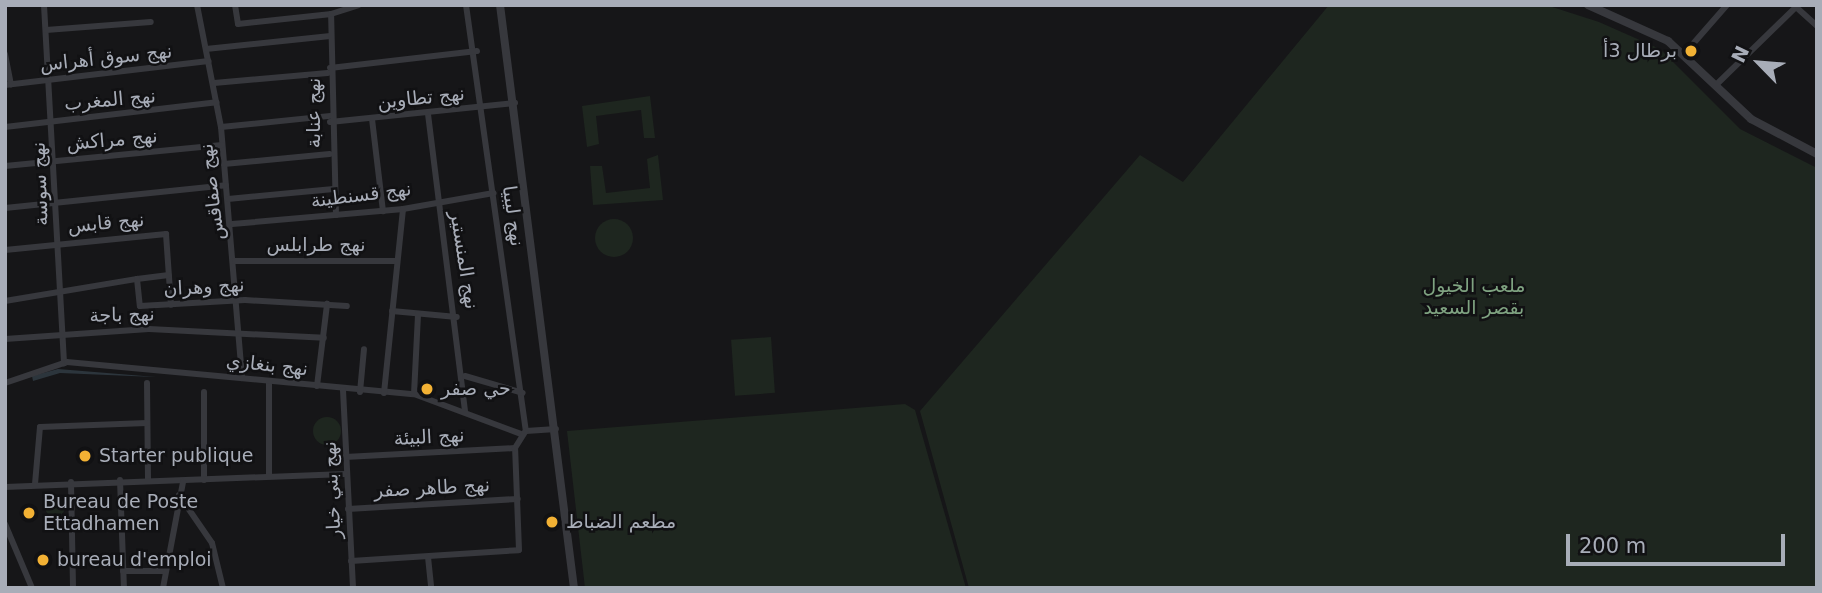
<!DOCTYPE html>
<html>
<head>
<meta charset="utf-8">
<style>
  body { margin:0 }
  #map { position:relative; width:1822px; height:593px; overflow:hidden; background:#161618; font-family:"DejaVu Sans","Noto Sans Arabic",sans-serif }
  div>[style] { position:absolute }
  .green>* { inset:0; background:#1e261f; transform-origin:0 0 }
  .round { border-radius:50% }
  .water>* { inset:0; background:#2c353c }
  .minor>* { height:6px; margin:-3px; padding:0 3px; transform-origin:3px; border-radius:3px; background:#37383d }
  .tertiary>* { height:8px; margin:-4px; padding:0 4px; transform-origin:4px; border-radius:4px; background:#37383d }
  .dots>* { width:19px; height:19px; translate:-50% -50%; box-sizing:border-box; border:4px solid #111113; border-radius:50% }
  span { translate:-50% -50%; white-space:nowrap; text-align:center; line-height:1.15; -webkit-text-stroke:5px #111113; paint-order:stroke }
  .poi-label { font-size:19px; color:#a8adb8 }
  .right { translate:-100% -50%; text-align:right }
  .left { translate:0 -50%; text-align:left }
  .street-label { font-size:19px; color:#a8adb8 }
  .park-label { font-size:19px; color:#7fa381 }
  .frame { position:absolute; inset:0; border:7px solid #a8adb8; pointer-events:none }
  .north { position:absolute; left:1724px; top:28px; width:70px; height:70px; -webkit-text-stroke:5px #111113; paint-order:stroke; rotate:295deg; font-size:19px; font-weight:700; line-height:28px; text-align:center; color:#a8adb8 }
  .north::after { content:''; display:block; margin:auto; width:24px; height:32px; background:#a8adb8; clip-path:polygon(50% 0,100% 100%,50% 72%,0 100%) }
  .scale { position:absolute; left:1566px; top:534px; width:219px; height:32px; box-sizing:border-box; border:4px solid #a8adb8; border-top:0; padding-left:9px; font-size:21px; line-height:24px; white-space:nowrap; color:#a8adb8; -webkit-text-stroke:5px #111113; paint-order:stroke }
</style>
</head>
<body>
<div id="map">
  <div class="green">
    <div style="clip-path:polygon(1329px 5px,1546px 5px,1599px 22px,1660px 49px,1740px 129px,1817px 168px,1817px 588px,969px 588px,920px 411px,1140px 155px,1183px 182px)"></div>
    <div style="clip-path:polygon(650px 96px,655px 138px,644px 138px,641px 110px,596px 116px,599px 144px,587px 147px,582px 106px)"></div>
    <div style="clip-path:polygon(658px 155px,663px 200px,593px 205px,590px 166px,602px 166px,606px 193px,650px 188px,647px 159px)"></div>
    <div class="round" style="left:595px;top:219px;width:38px;height:38px"></div>
    <div style="left:771px;top:337px;width:56px;height:40px;rotate:86deg"></div>
    <div style="clip-path:polygon(905px 404px,915px 410px,966px 588px,585px 588px,567px 431px)"></div>
    <div class="round" style="left:313px;top:417px;width:28px;height:28px"></div>
    <div class="round" style="left:45px;top:497px;width:20px;height:20px"></div>
  </div>
  <div class="water">
    <div style="clip-path:polygon(58px 369px,156px 377px,203px 379px,60px 373px,33px 381px,32px 376px)"></div>
  </div>
  <div class="minor">
    <div style="left:44px;top:5px;width:359px;rotate:86.8deg"></div>
    <div style="left:197px;top:5px;width:124px;rotate:78.9deg"></div>
    <div style="left:221px;top:127px;width:252px;rotate:85.2deg"></div>
    <div style="left:235px;top:5px;width:19px;rotate:81deg"></div>
    <div style="left:238px;top:24px;width:94px;rotate:-6.1deg"></div>
    <div style="left:466px;top:5px;width:430px;rotate:82deg"></div>
    <div style="left:1796px;top:7px;width:28px;rotate:42deg"></div>
    <div style="left:46px;top:30px;width:105px;rotate:-4.4deg"></div>
    <div style="left:206px;top:49px;width:125px;rotate:-6deg"></div>
    <div style="left:1685px;top:53px;width:64px;rotate:-48.8deg"></div>
    <div style="left:5px;top:54px;width:31px;rotate:79deg"></div>
    <div style="left:330px;top:68px;width:148px;rotate:-6.6deg"></div>
    <div style="left:214px;top:83px;width:114px;rotate:-5deg"></div>
    <div style="left:1718px;top:83px;width:112px;rotate:-44.3deg"></div>
    <div style="left:5px;top:85px;width:205px;rotate:-6.7deg"></div>
    <div style="left:428px;top:114px;width:299px;rotate:82.9deg"></div>
    <div style="left:372px;top:119px;width:93px;rotate:83.2deg"></div>
    <div style="left:330px;top:122px;width:186px;rotate:-5.9deg"></div>
    <div style="left:5px;top:127px;width:213px;rotate:-6.7deg"></div>
    <div style="left:221px;top:127px;width:110px;rotate:-5.8deg"></div>
    <div style="left:224px;top:164px;width:106px;rotate:-5.4deg"></div>
    <div style="left:5px;top:166px;width:218px;rotate:-5.5deg"></div>
    <div style="left:228px;top:199px;width:106px;rotate:-5.4deg"></div>
    <div style="left:5px;top:208px;width:222px;rotate:-5.9deg"></div>
    <div style="left:336px;top:215px;width:201px;rotate:-91.4deg"></div>
    <div style="left:331px;top:14px;width:29px;rotate:-18deg"></div>
    <div style="left:232px;top:224px;width:172px;rotate:-5deg"></div>
    <div style="left:403px;top:209px;width:92px;rotate:-10deg"></div>
    <div style="left:5px;top:250px;width:162px;rotate:-5.7deg"></div>
    <div style="left:166px;top:234px;width:71px;rotate:86deg"></div>
    <div style="left:235px;top:261px;width:162px"></div>
    <div style="left:137px;top:279px;width:32px;rotate:-7deg"></div>
    <div style="left:5px;top:301px;width:134px;rotate:-9.5deg"></div>
    <div style="left:137px;top:279px;width:27px;rotate:84deg"></div>
    <div style="left:140px;top:306px;width:105px;rotate:-3.3deg"></div>
    <div style="left:245px;top:300px;width:102px;rotate:3.4deg"></div>
    <div style="left:392px;top:311px;width:65px;rotate:5.3deg"></div>
    <div style="left:5px;top:339px;width:144px;rotate:-4deg"></div>
    <div style="left:149px;top:329px;width:175px;rotate:2.9deg"></div>
    <div style="left:465px;top:376px;width:60px;rotate:16.3deg"></div>
    <div style="left:269px;top:382px;width:94px;rotate:90deg"></div>
    <div style="left:5px;top:383px;width:65px;rotate:-18.7deg"></div>
    <div style="left:67px;top:362px;width:348px;rotate:5.3deg"></div>
    <div style="left:414px;top:394px;width:114px;rotate:20.5deg"></div>
    <div style="left:147px;top:383px;width:97px;rotate:89.4deg"></div>
    <div style="left:317px;top:386px;width:83px;rotate:-83deg"></div>
    <div style="left:343px;top:390px;width:198px;rotate:87.1deg"></div>
    <div style="left:360px;top:392px;width:43px;rotate:-84.7deg"></div>
    <div style="left:384px;top:393px;width:185px;rotate:-84.1deg"></div>
    <div style="left:414px;top:394px;width:80px;rotate:-87.1deg"></div>
    <div style="left:526px;top:431px;width:30px;rotate:-4deg"></div>
    <div style="left:345px;top:457px;width:170px;rotate:-3deg"></div>
    <div style="left:120px;top:480px;width:108px;rotate:87.9deg"></div>
    <div style="left:204px;top:480px;width:88px;rotate:-90deg"></div>
    <div style="left:71px;top:482px;width:106px;rotate:88.9deg"></div>
    <div style="left:35px;top:484px;width:57px;rotate:-85deg"></div>
    <div style="left:40px;top:427px;width:107px;rotate:-2.1deg"></div>
    <div style="left:5px;top:487px;width:340px;rotate:-2.2deg"></div>
    <div style="left:179px;top:495px;width:58px;rotate:55.5deg"></div>
    <div style="left:212px;top:543px;width:46px;rotate:76.3deg"></div>
    <div style="left:348px;top:509px;width:170px;rotate:-3.4deg"></div>
    <div style="left:5px;top:524px;width:69px;rotate:67.1deg"></div>
    <div style="left:428px;top:557px;width:31px;rotate:84deg"></div>
    <div style="left:351px;top:561px;width:168px;rotate:-3.7deg"></div>
    <div style="left:519px;top:550px;width:102px;rotate:-92.2deg"></div>
    <div style="left:515px;top:448px;width:19px;rotate:-58deg"></div>
    <div style="left:123px;top:571px;width:40px"></div>
    <div style="left:163px;top:588px;width:108px;rotate:-79.3deg"></div>
  </div>
  <div class="tertiary">
    <div style="left:500px;top:5px;width:588px;rotate:82.77deg"></div>
    <div style="left:1588px;top:5px;width:88px;rotate:24.2deg"></div>
    <div style="left:1668px;top:41px;width:114px;rotate:43.2deg"></div>
    <div style="left:1751px;top:119px;width:75px;rotate:27.9deg"></div>
  </div>
  <div class="dots">
    <div style="left:1691px;top:51px;background:#f2b134"></div>
    <div style="left:427px;top:389px;background:#f2b134"></div>
    <div style="left:85px;top:456px;background:#f2b134"></div>
    <div style="left:29px;top:513px;background:#f2b134"></div>
    <div style="left:552px;top:522px;background:#f2b134"></div>
    <div style="left:43px;top:560px;background:#f2b134"></div>
  </div>
  <div class="poi-label">
    <span class="right" style="left:1677px;top:51px">برطال 3أ</span>
    <span class="left" style="left:441px;top:389px">حي صفر</span>
    <span class="left" style="left:99px;top:456px">Starter publique</span>
    <span class="left" style="left:43px;top:513px">Bureau de Poste<br>Ettadhamen</span>
    <span class="left" style="left:566px;top:522px">مطعم الضباط</span>
    <span class="left" style="left:57px;top:560px">bureau d'emploi</span>
  </div>
  <div class="street-label">
    <span style="left:106px;top:58px;rotate:-6deg">نهج سوق أهراس</span>
    <span style="left:421px;top:98px;rotate:-6deg">نهج تطاوين</span>
    <span style="left:110px;top:100px;rotate:-5deg">نهج المغرب</span>
    <span style="left:314px;top:113px;rotate:-90deg">نهج عنابة</span>
    <span style="left:112px;top:140px;rotate:-5deg">نهج مراكش</span>
    <span style="left:40px;top:184px;rotate:-92deg">نهج سوسة</span>
    <span style="left:212px;top:192px;rotate:-97deg">نهج صفاقس</span>
    <span style="left:361px;top:195px;rotate:-7deg">نهج قسنطينة</span>
    <span style="left:513px;top:216px;rotate:82deg">نهج ليبيا</span>
    <span style="left:106px;top:223px;rotate:-5deg">نهج قابس</span>
    <span style="left:316px;top:245px">نهج طرابلس</span>
    <span style="left:464px;top:260px;rotate:81deg">نهج المنستير</span>
    <span style="left:204px;top:287px;rotate:-3deg">نهج وهران</span>
    <span style="left:122px;top:315px;rotate:-1deg">نهج باجة</span>
    <span style="left:267px;top:365px;rotate:6deg">نهج بنغازي</span>
    <span style="left:429px;top:437px;rotate:-3deg">نهج البيئة</span>
    <span style="left:432px;top:488px;rotate:-3deg">نهج طاهر صفر</span>
    <span style="left:332px;top:490px;rotate:-93deg">نهج بني خيار</span>
  </div>
  <div class="park-label">
    <span style="left:1474px;top:297px">ملعب الخيول<br>بقصر السعيد</span>
  </div>
  <div class="frame"></div>
  <div class="north">N</div>
  <div class="scale">200 m</div>
</div>
</body>
</html>
